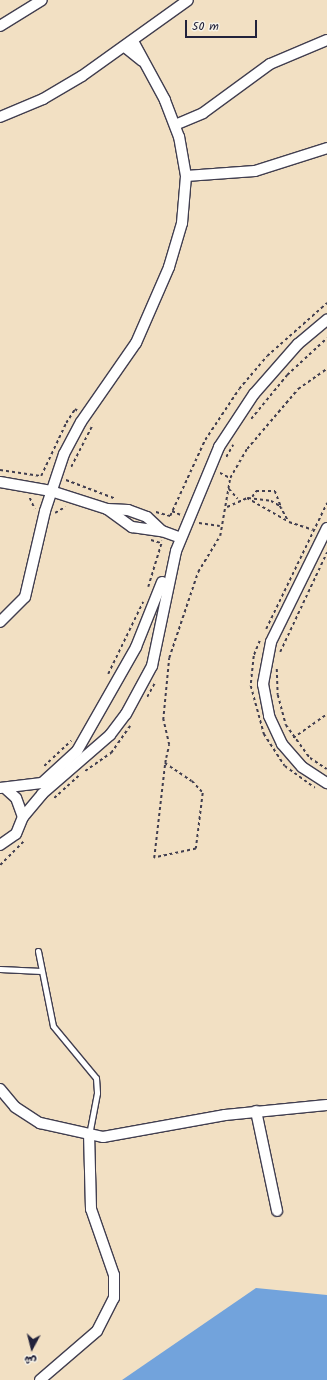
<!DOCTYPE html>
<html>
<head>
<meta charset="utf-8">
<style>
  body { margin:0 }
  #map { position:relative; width:327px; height:1380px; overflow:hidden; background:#f2e0c3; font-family:Kalam,"Playpen Sans Arabic",sans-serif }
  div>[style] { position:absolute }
  .water>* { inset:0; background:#72a3dc }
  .path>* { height:1.5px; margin-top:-0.75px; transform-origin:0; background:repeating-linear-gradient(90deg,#413e4f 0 3px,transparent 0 6px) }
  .roads { filter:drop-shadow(1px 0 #413e4f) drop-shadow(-1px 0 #413e4f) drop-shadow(0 1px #413e4f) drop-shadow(0 -1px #413e4f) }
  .lane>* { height:5px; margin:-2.5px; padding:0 2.5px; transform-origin:2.5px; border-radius:2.5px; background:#fff }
  .street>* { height:10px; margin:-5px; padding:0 5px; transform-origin:5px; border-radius:5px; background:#fff }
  span { translate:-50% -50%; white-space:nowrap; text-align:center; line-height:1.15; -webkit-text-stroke:3.5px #f7f3e8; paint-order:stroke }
  .north { position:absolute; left:12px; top:1328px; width:40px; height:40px; -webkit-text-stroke:3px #f7f3e8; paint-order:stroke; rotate:187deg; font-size:11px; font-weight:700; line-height:16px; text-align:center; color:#22223b }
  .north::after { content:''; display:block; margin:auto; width:14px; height:18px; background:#22223b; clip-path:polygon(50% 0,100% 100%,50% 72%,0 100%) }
  .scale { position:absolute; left:185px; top:20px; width:72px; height:18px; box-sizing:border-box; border:2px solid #22223b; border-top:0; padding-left:5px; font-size:12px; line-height:14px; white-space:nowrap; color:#22223b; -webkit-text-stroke:3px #f7f3e8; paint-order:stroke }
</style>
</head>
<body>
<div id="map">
  <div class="water">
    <div style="clip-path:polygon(256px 1288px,327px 1295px,327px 1380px,122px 1380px)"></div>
  </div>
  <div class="path">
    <div style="left:251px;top:419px;width:57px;rotate:-50.7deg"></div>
    <div style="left:287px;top:375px;width:54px;rotate:-42.8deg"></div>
    <div style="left:226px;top:457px;width:14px;rotate:-60deg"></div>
    <div style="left:71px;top:467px;width:48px;rotate:-62.9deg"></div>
    <div style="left:0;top:470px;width:41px;rotate:8.3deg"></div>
    <div style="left:41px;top:476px;width:59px;rotate:-64.7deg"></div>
    <div style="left:66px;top:423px;width:17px;rotate:-57deg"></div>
    <div style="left:75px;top:409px;width:4px;rotate:34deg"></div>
    <div style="left:220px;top:473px;width:11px;rotate:27deg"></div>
    <div style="left:66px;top:480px;width:53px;rotate:20.8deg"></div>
    <div style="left:229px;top:489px;width:13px;rotate:48deg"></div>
    <div style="left:252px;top:497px;width:7px;rotate:-56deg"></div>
    <div style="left:256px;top:491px;width:19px"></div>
    <div style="left:275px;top:491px;width:19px;rotate:69deg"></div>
    <div style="left:30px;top:498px;width:12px;rotate:66deg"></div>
    <div style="left:248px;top:498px;width:23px;rotate:7deg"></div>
    <div style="left:271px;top:501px;width:10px;rotate:29deg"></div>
    <div style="left:280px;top:506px;width:18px;rotate:61deg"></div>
    <div style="left:227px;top:507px;width:22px;rotate:-24deg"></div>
    <div style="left:247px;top:498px;width:48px;rotate:29.7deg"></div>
    <div style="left:289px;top:522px;width:25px;rotate:18deg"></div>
    <div style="left:172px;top:511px;width:10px;rotate:24deg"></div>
    <div style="left:156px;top:512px;width:15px;rotate:16deg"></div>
    <div style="left:170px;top:516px;width:84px;rotate:-65.3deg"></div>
    <div style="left:205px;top:440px;width:61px;rotate:-56.3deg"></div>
    <div style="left:239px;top:389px;width:43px;rotate:-49.7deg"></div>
    <div style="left:267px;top:356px;width:80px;rotate:-41.5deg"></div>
    <div style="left:55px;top:513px;width:12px;rotate:-31deg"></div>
    <div style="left:199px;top:523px;width:21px;rotate:8deg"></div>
    <div style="left:151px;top:540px;width:10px;rotate:17deg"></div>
    <div style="left:148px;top:587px;width:48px;rotate:-73.1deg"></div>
    <div style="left:266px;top:629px;width:140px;rotate:-64.2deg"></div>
    <div style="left:260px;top:641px;width:16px;rotate:112deg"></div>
    <div style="left:254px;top:656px;width:30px;rotate:96deg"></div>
    <div style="left:251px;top:686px;width:50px;rotate:74.8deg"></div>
    <div style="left:264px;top:734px;width:38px;rotate:57deg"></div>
    <div style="left:285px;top:766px;width:37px;rotate:36deg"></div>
    <div style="left:280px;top:652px;width:110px;rotate:-64.8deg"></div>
    <div style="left:277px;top:669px;width:26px;rotate:88deg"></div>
    <div style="left:278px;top:695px;width:31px;rotate:75deg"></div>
    <div style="left:286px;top:725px;width:41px;rotate:54deg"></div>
    <div style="left:310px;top:758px;width:20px;rotate:33deg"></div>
    <div style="left:108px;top:674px;width:80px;rotate:-64.1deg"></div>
    <div style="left:147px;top:697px;width:18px;rotate:-61deg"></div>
    <div style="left:293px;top:738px;width:42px;rotate:-35.2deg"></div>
    <div style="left:165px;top:763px;width:32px;rotate:34deg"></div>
    <div style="left:192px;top:781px;width:16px;rotate:47deg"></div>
    <div style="left:203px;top:793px;width:56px;rotate:97.1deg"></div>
    <div style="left:196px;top:849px;width:43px;rotate:167.9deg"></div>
    <div style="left:154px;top:858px;width:96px;rotate:-83.4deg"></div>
    <div style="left:165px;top:763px;width:5px;rotate:-79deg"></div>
    <div style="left:166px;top:758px;width:13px;rotate:-77deg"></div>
    <div style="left:169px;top:745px;width:26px;rotate:-103deg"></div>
    <div style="left:163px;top:720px;width:62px;rotate:-84.5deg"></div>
    <div style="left:169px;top:658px;width:91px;rotate:-71.4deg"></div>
    <div style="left:198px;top:572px;width:42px;rotate:-58.6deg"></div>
    <div style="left:220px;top:536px;width:59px;rotate:-80.2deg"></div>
    <div style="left:230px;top:478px;width:34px;rotate:-60deg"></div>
    <div style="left:247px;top:449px;width:79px;rotate:-49.6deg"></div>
    <div style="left:298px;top:389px;width:35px;rotate:-35deg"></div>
    <div style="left:44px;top:766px;width:37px;rotate:-43deg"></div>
    <div style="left:85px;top:771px;width:32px;rotate:-35deg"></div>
    <div style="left:111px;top:753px;width:33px;rotate:-55deg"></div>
    <div style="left:54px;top:798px;width:36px;rotate:-42deg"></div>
    <div style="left:0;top:865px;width:34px;rotate:-45deg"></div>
  </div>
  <div class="roads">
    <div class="lane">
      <div style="left:38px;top:951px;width:76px;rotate:78.7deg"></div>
      <div style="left:53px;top:1026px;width:67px;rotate:50.4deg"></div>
      <div style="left:96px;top:1078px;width:15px;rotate:86deg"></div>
      <div style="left:97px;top:1093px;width:43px;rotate:100.8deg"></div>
      <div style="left:0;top:969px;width:41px;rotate:2.8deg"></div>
    </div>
    <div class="street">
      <div style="left:0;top:26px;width:49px;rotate:-31.8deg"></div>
      <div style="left:125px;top:47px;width:22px;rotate:39deg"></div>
      <div style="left:0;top:117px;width:47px;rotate:-22.7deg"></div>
      <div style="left:43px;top:99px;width:45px;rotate:-30.5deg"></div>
      <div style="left:82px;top:76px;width:130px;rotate:-35.6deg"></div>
      <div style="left:175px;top:125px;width:30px;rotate:-23deg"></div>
      <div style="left:203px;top:113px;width:83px;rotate:-36.2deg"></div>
      <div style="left:270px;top:64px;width:62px;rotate:-22.8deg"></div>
      <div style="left:186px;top:176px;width:69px;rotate:-4.1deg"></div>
      <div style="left:255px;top:171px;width:76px;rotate:-17.7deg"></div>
      <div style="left:0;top:482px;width:52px;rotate:10deg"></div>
      <div style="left:51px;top:491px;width:59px;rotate:17.8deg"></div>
      <div style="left:107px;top:509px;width:21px;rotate:3deg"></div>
      <div style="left:128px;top:510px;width:20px;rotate:20deg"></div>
      <div style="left:147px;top:517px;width:21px;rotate:43deg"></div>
      <div style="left:107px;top:509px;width:31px;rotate:36deg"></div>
      <div style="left:132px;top:527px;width:30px;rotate:8deg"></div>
      <div style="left:162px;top:531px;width:20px;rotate:20deg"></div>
      <div style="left:327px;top:528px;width:127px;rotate:116.2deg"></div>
      <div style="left:271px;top:642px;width:43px;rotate:100.8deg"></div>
      <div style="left:263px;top:684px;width:33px;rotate:79deg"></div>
      <div style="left:269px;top:716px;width:31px;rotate:65deg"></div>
      <div style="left:282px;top:744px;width:30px;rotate:49deg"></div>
      <div style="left:302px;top:767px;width:30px;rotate:33deg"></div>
      <div style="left:0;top:622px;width:35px;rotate:-45deg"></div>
      <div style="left:25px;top:597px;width:88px;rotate:-76.9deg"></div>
      <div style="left:45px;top:511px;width:60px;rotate:-71.6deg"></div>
      <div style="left:64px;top:454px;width:36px;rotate:-62deg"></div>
      <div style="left:81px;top:422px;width:96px;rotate:-55.2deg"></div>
      <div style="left:136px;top:343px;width:83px;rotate:-66.5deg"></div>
      <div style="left:169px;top:267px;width:46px;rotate:-73.5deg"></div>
      <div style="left:182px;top:223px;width:47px;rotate:-85.1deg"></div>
      <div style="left:186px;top:176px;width:40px;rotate:-100deg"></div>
      <div style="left:179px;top:137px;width:40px;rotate:-111deg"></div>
      <div style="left:165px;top:100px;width:67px;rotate:-118.5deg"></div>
      <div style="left:0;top:788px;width:42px;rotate:-6.8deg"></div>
      <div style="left:42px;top:783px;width:47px;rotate:-42.4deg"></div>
      <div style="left:77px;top:751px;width:120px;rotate:-60.4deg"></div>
      <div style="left:136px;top:647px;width:70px;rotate:-68.2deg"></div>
      <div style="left:23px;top:817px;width:30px;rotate:-50deg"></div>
      <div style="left:42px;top:794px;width:90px;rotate:-40.9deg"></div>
      <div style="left:110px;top:735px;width:26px;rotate:-53deg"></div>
      <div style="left:126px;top:714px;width:55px;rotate:-61.6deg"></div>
      <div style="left:152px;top:666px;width:117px;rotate:-78.2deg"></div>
      <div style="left:176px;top:551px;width:113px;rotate:-67.5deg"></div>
      <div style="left:219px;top:447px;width:64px;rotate:-56.6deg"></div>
      <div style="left:254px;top:394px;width:67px;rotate:-48.7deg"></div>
      <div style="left:298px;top:344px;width:38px;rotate:-40deg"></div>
      <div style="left:0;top:845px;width:19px;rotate:-35deg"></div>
      <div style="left:16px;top:834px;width:18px;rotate:-68deg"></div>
      <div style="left:23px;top:817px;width:20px;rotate:-110deg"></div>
      <div style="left:16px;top:798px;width:13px;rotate:-138deg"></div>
      <div style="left:0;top:1089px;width:23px;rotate:50deg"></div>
      <div style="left:15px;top:1107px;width:30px;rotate:33deg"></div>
      <div style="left:40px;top:1123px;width:65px;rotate:12.5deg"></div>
      <div style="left:103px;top:1137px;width:124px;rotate:-10.2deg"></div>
      <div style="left:225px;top:1115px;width:102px;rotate:-5.6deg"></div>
      <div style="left:256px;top:1111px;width:102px;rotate:78.1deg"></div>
      <div style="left:40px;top:1380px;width:75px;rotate:-40.7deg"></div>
      <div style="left:97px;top:1331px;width:37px;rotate:-63deg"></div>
      <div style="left:114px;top:1298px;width:23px;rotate:-90deg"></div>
      <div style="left:114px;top:1275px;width:70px;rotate:-109.2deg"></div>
      <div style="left:91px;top:1209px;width:74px;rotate:-91.5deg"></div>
    </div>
  </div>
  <div class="north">ش</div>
  <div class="scale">50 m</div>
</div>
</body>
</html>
